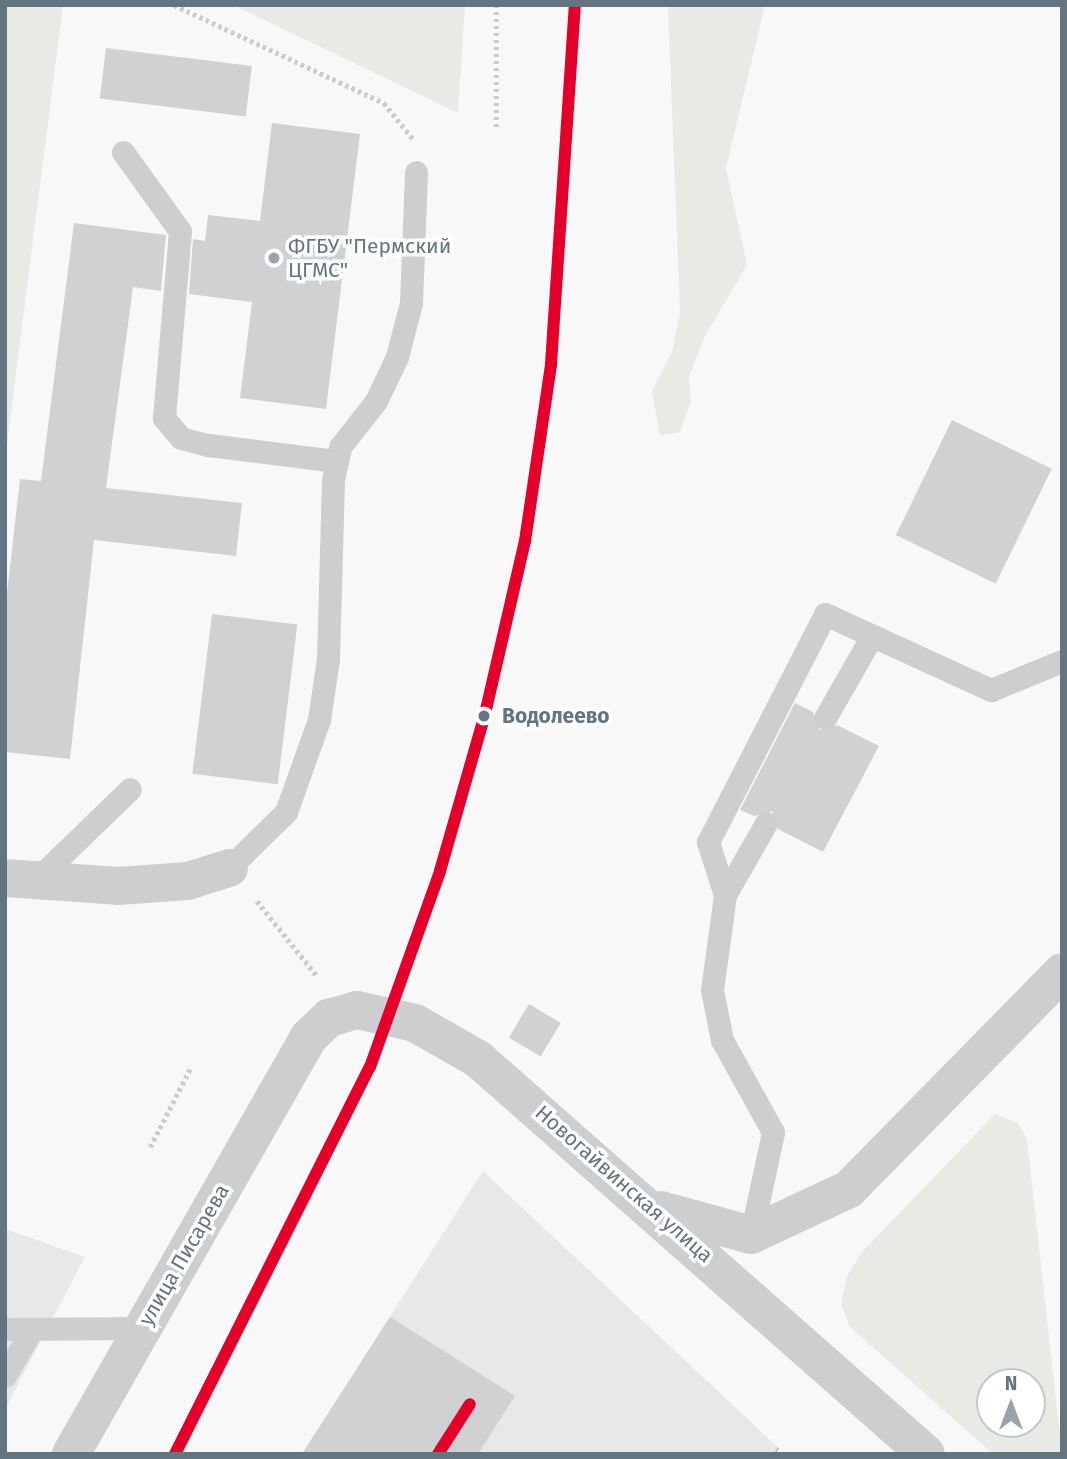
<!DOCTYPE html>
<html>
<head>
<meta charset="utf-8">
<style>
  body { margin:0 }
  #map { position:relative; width:1067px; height:1459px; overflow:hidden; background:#f8f8f8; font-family:"Fira Sans",sans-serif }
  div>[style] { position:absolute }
  .built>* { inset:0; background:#e7e8e8 }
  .green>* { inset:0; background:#e7eae5 }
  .building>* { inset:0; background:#cfd1d2; transform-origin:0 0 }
  .path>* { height:4.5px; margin-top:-2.25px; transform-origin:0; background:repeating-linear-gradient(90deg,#cacbcc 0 3.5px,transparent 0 7px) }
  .lane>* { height:23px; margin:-11.5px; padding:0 11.5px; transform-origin:11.5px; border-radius:11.5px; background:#cdcecf }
  .street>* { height:38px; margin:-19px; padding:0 19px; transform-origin:19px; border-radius:19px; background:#cdcecf }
  .rail>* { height:8px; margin-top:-4px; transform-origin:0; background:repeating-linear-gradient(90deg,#fff 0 16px,#c2c4c5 0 32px); box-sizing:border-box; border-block:2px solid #c2c4c5 }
  .rail-1>* { height:12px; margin:-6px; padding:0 6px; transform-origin:6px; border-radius:6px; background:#e4002b }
  .dots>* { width:19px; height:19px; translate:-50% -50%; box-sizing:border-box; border:4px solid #fff; border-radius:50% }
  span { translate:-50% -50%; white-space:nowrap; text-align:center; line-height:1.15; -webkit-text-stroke:7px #fff; paint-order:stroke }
  .poi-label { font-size:21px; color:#647582 }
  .left { translate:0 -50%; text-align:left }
  .stop-label { font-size:21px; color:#647582; font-weight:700 }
  .street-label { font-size:21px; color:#647582 }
  .frame { position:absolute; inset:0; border:7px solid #647582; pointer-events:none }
  .north { position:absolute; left:976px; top:1368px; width:70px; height:70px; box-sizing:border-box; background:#fff; border:2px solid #c1c8cd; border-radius:50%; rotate:0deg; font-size:19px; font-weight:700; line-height:28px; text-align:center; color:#647582 }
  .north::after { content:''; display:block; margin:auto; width:24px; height:32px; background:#98a3ab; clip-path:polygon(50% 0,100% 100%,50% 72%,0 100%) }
</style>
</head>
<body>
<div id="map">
  <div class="built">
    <div style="clip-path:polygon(483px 1171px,785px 1454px,302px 1454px)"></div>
    <div style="clip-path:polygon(5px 1229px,85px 1257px,5px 1409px)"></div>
  </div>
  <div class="green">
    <div style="clip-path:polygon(5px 5px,63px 5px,5px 460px)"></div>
    <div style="clip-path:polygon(233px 5px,465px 5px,458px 113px)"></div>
    <div style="clip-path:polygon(668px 5px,765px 5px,726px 168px,747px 265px,705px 336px,689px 377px,691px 401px,680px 432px,660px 436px,652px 391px,672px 352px,680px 313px)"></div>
    <div style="clip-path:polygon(evenodd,995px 1114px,1018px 1123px,1027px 1139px,1062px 1454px,993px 1454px,849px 1326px,841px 1304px,847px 1276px,862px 1252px,995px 1114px,990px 1382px,1032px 1382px,1032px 1424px,990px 1424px,990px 1382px)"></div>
  </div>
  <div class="building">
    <div style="left:106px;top:48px;width:147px;height:51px;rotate:7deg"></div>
    <div style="clip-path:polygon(272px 123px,360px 134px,326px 409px,240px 398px,252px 302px,189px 294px,193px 239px,205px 241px,208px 215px,260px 221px)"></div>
    <div style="clip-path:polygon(74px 223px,166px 235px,161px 291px,133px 287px,106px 488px,242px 503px,236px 556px,94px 540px,70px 759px,5px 752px,5px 611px,20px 479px,41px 481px)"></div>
    <div style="left:952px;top:420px;width:111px;height:128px;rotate:26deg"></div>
    <div style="left:212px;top:614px;width:86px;height:161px;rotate:7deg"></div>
    <div style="clip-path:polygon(795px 703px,813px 712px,819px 730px,837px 725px,879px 746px,823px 852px,778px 829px,772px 811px,754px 816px,740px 810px)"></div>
    <div style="left:529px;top:1004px;width:37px;height:39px;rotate:31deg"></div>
    <div style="clip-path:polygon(390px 1317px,515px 1396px,478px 1454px,302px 1454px)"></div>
  </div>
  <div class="path">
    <div style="left:174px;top:5px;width:232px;rotate:25deg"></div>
    <div style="left:384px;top:103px;width:46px;rotate:51.1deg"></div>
    <div style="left:496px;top:127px;width:122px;rotate:-90deg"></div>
    <div style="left:257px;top:901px;width:96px;rotate:51.3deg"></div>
    <div style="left:150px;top:1147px;width:88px;rotate:-62.9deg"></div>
  </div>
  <div class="lane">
    <div style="left:123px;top:152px;width:97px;rotate:54.2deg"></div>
    <div style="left:180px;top:231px;width:188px;rotate:94.9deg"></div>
    <div style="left:164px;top:418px;width:26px;rotate:50deg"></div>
    <div style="left:181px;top:438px;width:28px;rotate:15deg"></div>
    <div style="left:208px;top:445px;width:130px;rotate:7.1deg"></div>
    <div style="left:825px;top:718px;width:95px;rotate:-60.2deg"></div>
    <div style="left:229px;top:868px;width:80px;rotate:-44.5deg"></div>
    <div style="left:286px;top:812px;width:98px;rotate:-70.3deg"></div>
    <div style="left:319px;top:720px;width:62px;rotate:-81.6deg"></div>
    <div style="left:328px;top:659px;width:179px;rotate:-88.4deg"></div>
    <div style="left:333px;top:480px;width:34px;rotate:-78deg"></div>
    <div style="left:340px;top:447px;width:58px;rotate:-52deg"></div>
    <div style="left:376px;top:401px;width:49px;rotate:-64.5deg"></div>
    <div style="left:397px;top:357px;width:56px;rotate:-75.5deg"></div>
    <div style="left:411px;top:303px;width:131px;rotate:-87.8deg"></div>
    <div style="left:35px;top:881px;width:132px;rotate:-44.1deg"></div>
    <div style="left:725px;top:895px;width:83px;rotate:-60.3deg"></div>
    <div style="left:751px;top:1235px;width:105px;rotate:-77.9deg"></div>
    <div style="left:773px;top:1132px;width:105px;rotate:-119deg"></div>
    <div style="left:722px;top:1040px;width:51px;rotate:-101.3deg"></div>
    <div style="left:712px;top:990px;width:96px;rotate:-82.2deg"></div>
    <div style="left:725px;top:895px;width:56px;rotate:-107.8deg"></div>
    <div style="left:708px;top:842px;width:256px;rotate:-62.8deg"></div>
    <div style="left:825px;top:614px;width:183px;rotate:24.6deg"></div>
    <div style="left:991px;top:690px;width:77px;rotate:-22.2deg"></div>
    <div style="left:5px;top:1329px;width:138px;rotate:-0.4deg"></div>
    <div style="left:5px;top:1376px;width:54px;rotate:-60.1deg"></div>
  </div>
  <div class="street">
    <div style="left:5px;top:878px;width:113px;rotate:4deg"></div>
    <div style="left:118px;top:886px;width:70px;rotate:-4.1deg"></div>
    <div style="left:188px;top:881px;width:43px;rotate:-17.6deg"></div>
    <div style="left:661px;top:1210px;width:93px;rotate:15.5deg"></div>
    <div style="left:751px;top:1235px;width:108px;rotate:-25.1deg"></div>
    <div style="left:849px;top:1189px;width:304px;rotate:-45.5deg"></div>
    <div style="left:71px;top:1454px;width:480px;rotate:-60.3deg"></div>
    <div style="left:309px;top:1037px;width:28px;rotate:-44deg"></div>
    <div style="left:329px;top:1018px;width:29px;rotate:-16deg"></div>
    <div style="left:357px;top:1010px;width:59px;rotate:12.6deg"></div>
    <div style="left:415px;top:1023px;width:73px;rotate:29.7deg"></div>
    <div style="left:478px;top:1059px;width:597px;rotate:41.4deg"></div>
  </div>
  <div class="rail">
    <div style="left:438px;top:1454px;width:59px;rotate:-57.4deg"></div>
    <div style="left:778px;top:1454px;width:5px;rotate:-53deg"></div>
  </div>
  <div class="rail-1">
    <div style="left:175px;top:1454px;width:433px;rotate:-63.3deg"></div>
    <div style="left:370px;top:1067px;width:208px;rotate:-70.3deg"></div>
    <div style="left:440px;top:871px;width:163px;rotate:-74deg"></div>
    <div style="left:485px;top:714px;width:178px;rotate:-77deg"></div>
    <div style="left:525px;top:541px;width:179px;rotate:-81.6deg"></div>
    <div style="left:551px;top:364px;width:360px;rotate:-86.2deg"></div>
    <div style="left:438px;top:1454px;width:59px;rotate:-57.4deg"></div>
  </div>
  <div class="dots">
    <div style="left:274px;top:258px;background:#98a3ab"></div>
    <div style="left:484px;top:716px;background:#647582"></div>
  </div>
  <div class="poi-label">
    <span class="left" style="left:288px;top:258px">ФГБУ "Пермский<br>ЦГМС"</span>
  </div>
  <div class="stop-label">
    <span class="left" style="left:502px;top:716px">Водолеево</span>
  </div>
  <div class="street-label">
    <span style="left:624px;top:1184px;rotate:41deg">Новогайвинская улица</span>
    <span style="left:184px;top:1255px;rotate:-60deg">улица Писарева</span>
  </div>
  <div class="frame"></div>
  <div class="north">N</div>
</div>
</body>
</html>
